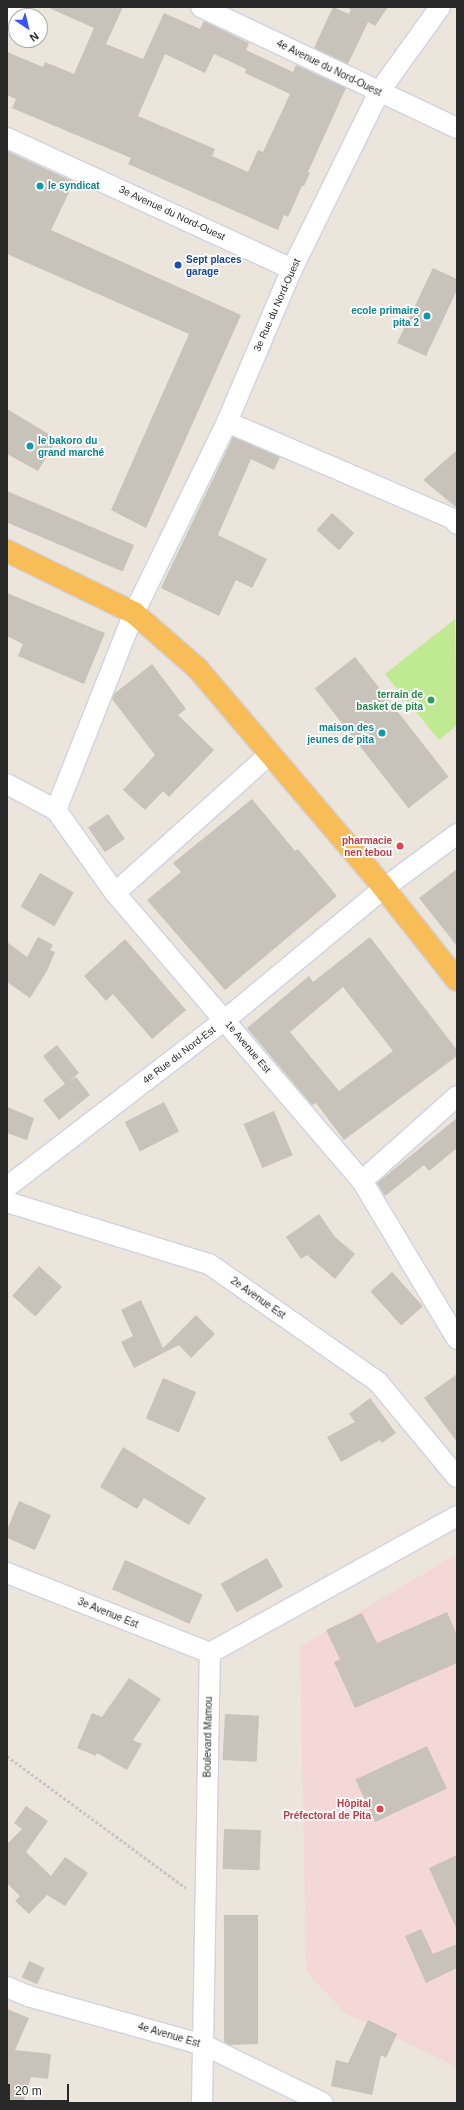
<!DOCTYPE html>
<html>
<head>
<meta charset="utf-8">
<style>
  body { margin:0 }
  #map { position:relative; width:464px; height:2110px; overflow:hidden; background:#ece5db; font-family:Arial,sans-serif }
  div>[style] { position:absolute }
  .medical>* { inset:0; background:#f3d8d7 }
  .pitch>* { inset:0; background:#c0ea92 }
  .building>* { inset:0; background:#c7c2ba; transform-origin:0 0 }
  .path>* { height:2.5px; margin-top:-1.25px; transform-origin:0; background:repeating-linear-gradient(90deg,#c7c7c7 0 3px,transparent 0 5px) }
  .roads { filter:drop-shadow(1px 0 #d0d2e2) drop-shadow(-1px 0 #d0d2e2) drop-shadow(0 1px #d0d2e2) drop-shadow(0 -1px #d0d2e2) }
  .minor>* { height:20px; margin:-10px; padding:0 10px; transform-origin:10px; border-radius:10px; background:#fff }
  .trunk>* { height:22px; margin:-11px; padding:0 11px; transform-origin:11px; border-radius:11px; background:#f8bd56 }
  .dots>* { width:11px; height:11px; translate:-50% -50%; box-sizing:border-box; border:2px solid #fff; border-radius:50% }
  span { translate:-50% -50%; white-space:nowrap; text-align:center; line-height:1.15; -webkit-text-stroke:3.5px #fff; paint-order:stroke }
  .street-label { font-size:10px; color:#292929 }
  .culture-label { font-size:10px; color:#0d838f; font-weight:700 }
  .left { translate:0 -50%; text-align:left }
  .right { translate:-100% -50%; text-align:right }
  .transit-label { font-size:10px; color:#164399; font-weight:700 }
  .leisure-label { font-size:10px; color:#27864d; font-weight:700 }
  .health-label { font-size:10px; color:#be3a42; font-weight:700 }
  .frame { position:absolute; inset:0; border:8px solid #292929; pointer-events:none }
  .north { position:absolute; left:8px; top:8px; width:40px; height:40px; box-sizing:border-box; background:#fff; border:1px solid #a9a9a9; border-radius:50%; rotate:145deg; font-size:11px; font-weight:700; line-height:16px; text-align:center; color:#292929 }
  .north::after { content:''; display:block; margin:auto; width:14px; height:18px; background:#3853fb; clip-path:polygon(50% 0,100% 100%,50% 72%,0 100%) }
  .scale { position:absolute; left:8px; top:2084px; width:61px; height:18px; box-sizing:border-box; border:2px solid #292929; border-top:0; padding-left:5px; font-size:12px; line-height:14px; white-space:nowrap; color:#292929; -webkit-text-stroke:3px #fff; paint-order:stroke }
</style>
</head>
<body>
<div id="map">
  <div class="medical">
    <div style="clip-path:polygon(457px 1554px,457px 2067px,345px 2013px,306px 1971px,300px 1647px)"></div>
  </div>
  <div class="pitch">
    <div style="clip-path:polygon(455px 619px,457px 725px,439px 740px,385px 674px)"></div>
  </div>
  <div class="building">
    <div style="clip-path:polygon(evenodd,47px 7px,123px 7px,106px 44px,143px 59px,164px 13px,200px 29px,204px 21px,249px 43px,246px 50px,293px 72px,296px 65px,346px 88px,308px 172px,310px 173px,304px 186px,302px 186px,288px 217px,284px 215px,278px 230px,128px 164px,131px 158px,12px 108px,16px 99px,7px 95px,7px 52px,43px 67px,45px 62px,74px 74px,94px 28px,47px 7px,165px 54px,205px 73px,214px 54px,246px 69px,245px 73px,290px 94px,263px 152px,258px 150px,248px 172px,212px 156px,215px 149px,138px 116px,165px 54px)"></div>
    <div style="clip-path:polygon(333px 7px,349px 14px,351px 10px,347px 7px,388px 7px,375px 26px,368px 22px,348px 64px,314px 48px)"></div>
    <div style="clip-path:polygon(7px 151px,74px 182px,51px 230px,241px 315px,146px 528px,111px 510px,189px 334px,7px 254px)"></div>
    <div style="clip-path:polygon(433px 268px,457px 279px,457px 290px,426px 356px,397px 343px)"></div>
    <div style="clip-path:polygon(7px 409px,57px 439px,38px 471px,7px 454px)"></div>
    <div style="clip-path:polygon(233px 437px,280px 457px,274px 470px,251px 459px,218px 535px,267px 559px,252px 588px,236px 580px,219px 616px,161px 588px)"></div>
    <div style="clip-path:polygon(457px 450px,457px 508px,423px 480px)"></div>
    <div style="left:7px;top:491px;width:138px;height:29px;rotate:23deg"></div>
    <div style="left:332px;top:513px;width:30px;height:23px;rotate:42deg"></div>
    <div style="clip-path:polygon(7px 593px,105px 633px,84px 684px,18px 656px,23px 644px,7px 636px)"></div>
    <div style="left:355px;top:657px;width:152px;height:51px;rotate:52deg"></div>
    <div style="clip-path:polygon(152px 664px,186px 709px,178px 715px,214px 750px,169px 797px,163px 791px,145px 810px,123px 790px,155px 755px,112px 699px,115px 693px)"></div>
    <div style="clip-path:polygon(252px 799px,295px 851px,298px 849px,337px 896px,225px 990px,147px 900px,181px 872px,173px 863px)"></div>
    <div style="left:108px;top:814px;width:30px;height:24px;rotate:56deg"></div>
    <div style="clip-path:polygon(457px 869px,457px 946px,419px 898px)"></div>
    <div style="left:40px;top:873px;width:39px;height:39px;rotate:30deg"></div>
    <div style="clip-path:polygon(38px 937px,53px 945px,50px 950px,55px 952px,47px 971px,30px 998px,7px 982px,7px 942px,27px 957px)"></div>
    <div style="clip-path:polygon(evenodd,370px 937px,457px 1050px,457px 1056px,344px 1140px,316px 1103px,312px 1105px,247px 1028px,309px 976px,313px 982px,370px 937px,343px 987px,393px 1051px,339px 1091px,290px 1032px,343px 987px)"></div>
    <div style="clip-path:polygon(125px 939px,186px 1010px,152px 1039px,113px 994px,106px 1001px,84px 976px)"></div>
    <div style="clip-path:polygon(57px 1045px,79px 1073px,68px 1082px,76px 1077px,90px 1095px,59px 1120px,43px 1100px,65px 1084px,43px 1056px)"></div>
    <div style="left:164px;top:1102px;width:33px;height:44px;rotate:63deg"></div>
    <div style="clip-path:polygon(7px 1107px,34px 1118px,27px 1140px,7px 1133px)"></div>
    <div style="left:274px;top:1111px;width:48px;height:33px;rotate:67deg"></div>
    <div style="clip-path:polygon(457px 1118px,457px 1148px,429px 1171px,424px 1165px,385px 1196px,377px 1183px)"></div>
    <div style="clip-path:polygon(319px 1214px,335px 1237px,355px 1254px,335px 1279px,307px 1255px,301px 1259px,286px 1237px)"></div>
    <div style="left:39px;top:1266px;width:31px;height:40px;rotate:42deg"></div>
    <div style="left:392px;top:1272px;width:46px;height:29px;rotate:48deg"></div>
    <div style="clip-path:polygon(141px 1300px,163px 1348px,196px 1315px,215px 1334px,191px 1358px,179px 1345px,134px 1368px,121px 1342px,133px 1336px,121px 1310px)"></div>
    <div style="clip-path:polygon(457px 1374px,457px 1442px,424px 1398px)"></div>
    <div style="left:163px;top:1378px;width:36px;height:44px;rotate:23deg"></div>
    <div style="clip-path:polygon(370px 1398px,396px 1433px,382px 1443px,380px 1440px,341px 1462px,327px 1437px,355px 1422px,349px 1414px)"></div>
    <div style="clip-path:polygon(123px 1447px,206px 1498px,189px 1525px,144px 1498px,137px 1509px,100px 1487px)"></div>
    <div style="clip-path:polygon(19px 1501px,51px 1515px,35px 1550px,7px 1538px,7px 1530px)"></div>
    <div style="left:267px;top:1558px;width:33px;height:53px;rotate:61deg"></div>
    <div style="left:125px;top:1560px;width:85px;height:32px;rotate:24deg"></div>
    <div style="clip-path:polygon(447px 1612px,457px 1635px,457px 1663px,355px 1708px,334px 1662px,340px 1659px,326px 1630px,362px 1613px,377px 1643px)"></div>
    <div style="clip-path:polygon(129px 1678px,161px 1699px,133px 1740px,142px 1744px,127px 1770px,97px 1753px,96px 1756px,77px 1748px,92px 1713px,102px 1717px)"></div>
    <div style="left:225px;top:1714px;width:34px;height:46px;rotate:3deg"></div>
    <div style="left:427px;top:1746px;width:47px;height:79px;rotate:65deg"></div>
    <div style="clip-path:polygon(26px 1806px,48px 1821px,26px 1852px,51px 1876px,65px 1857px,88px 1873px,65px 1906px,47px 1895px,29px 1914px,15px 1901px,20px 1896px,7px 1883px,7px 1844px,22px 1829px,14px 1823px)"></div>
    <div style="left:224px;top:1829px;width:37px;height:40px;rotate:2deg"></div>
    <div style="clip-path:polygon(457px 1855px,457px 1930px,429px 1868px)"></div>
    <div style="clip-path:polygon(224px 1915px,258px 1915px,258px 2044px,230px 2045px,224px 2042px)"></div>
    <div style="clip-path:polygon(421px 1929px,433px 1954px,457px 1944px,457px 1968px,426px 1983px,405px 1936px)"></div>
    <div style="left:29px;top:1961px;width:17px;height:18px;rotate:24deg"></div>
    <div style="clip-path:polygon(7px 2009px,29px 2018px,15px 2050px,51px 2054px,48px 2079px,31px 2077px,23px 2103px,7px 2103px)"></div>
    <div style="clip-path:polygon(368px 2020px,397px 2034px,386px 2058px,381px 2055px,372px 2095px,331px 2086px,336px 2060px,348px 2063px)"></div>
  </div>
  <div class="path">
    <div style="left:7px;top:1756px;width:222px;rotate:36.4deg"></div>
  </div>
  <div class="roads">
    <div class="minor">
      <div style="left:201px;top:7px;width:283px;rotate:25.3deg"></div>
      <div style="left:7px;top:24px;width:19px;rotate:-62deg"></div>
      <div style="left:7px;top:138px;width:314px;rotate:24.7deg"></div>
      <div style="left:227px;top:422px;width:246px;rotate:23.2deg"></div>
      <div style="left:453px;top:519px;width:6px;rotate:51deg"></div>
      <div style="left:7px;top:784px;width:55px;rotate:28deg"></div>
      <div style="left:56px;top:810px;width:102px;rotate:54.6deg"></div>
      <div style="left:115px;top:893px;width:379px;rotate:49.4deg"></div>
      <div style="left:362px;top:1181px;width:184px;rotate:59deg"></div>
      <div style="left:56px;top:810px;width:212px;rotate:-68.4deg"></div>
      <div style="left:134px;top:613px;width:212px;rotate:-64deg"></div>
      <div style="left:227px;top:422px;width:166px;rotate:-67deg"></div>
      <div style="left:292px;top:269px;width:197px;rotate:-63.8deg"></div>
      <div style="left:379px;top:92px;width:105px;rotate:-54.3deg"></div>
      <div style="left:115px;top:893px;width:207px;rotate:-41.9deg"></div>
      <div style="left:362px;top:1181px;width:127px;rotate:-41.8deg"></div>
      <div style="left:7px;top:1187px;width:275px;rotate:-37.5deg"></div>
      <div style="left:225px;top:1020px;width:207px;rotate:-39.7deg"></div>
      <div style="left:384px;top:888px;width:91px;rotate:-36.5deg"></div>
      <div style="left:7px;top:1202px;width:211px;rotate:17.1deg"></div>
      <div style="left:209px;top:1264px;width:206px;rotate:34.9deg"></div>
      <div style="left:378px;top:1382px;width:124px;rotate:50.3deg"></div>
      <div style="left:7px;top:1573px;width:218px;rotate:21.5deg"></div>
      <div style="left:7px;top:1987px;width:23px;rotate:23deg"></div>
      <div style="left:28px;top:1996px;width:183px;rotate:15.6deg"></div>
      <div style="left:204px;top:2045px;width:132px;rotate:26deg"></div>
      <div style="left:202px;top:2103px;width:450px;rotate:-89deg"></div>
      <div style="left:210px;top:1653px;width:282px;rotate:-29deg"></div>
    </div>
    <div class="trunk">
      <div style="left:7px;top:551px;width:141px;rotate:26deg"></div>
      <div style="left:134px;top:613px;width:84px;rotate:41.1deg"></div>
      <div style="left:197px;top:668px;width:289px;rotate:49.6deg"></div>
      <div style="left:384px;top:888px;width:117px;rotate:51.6deg"></div>
    </div>
  </div>
  <div class="dots">
    <div style="left:40px;top:186px;background:#0f9aa8"></div>
    <div style="left:178px;top:265px;background:#1a4fb4"></div>
    <div style="left:427px;top:316px;background:#0f9aa8"></div>
    <div style="left:30px;top:446px;background:#0f9aa8"></div>
    <div style="left:431px;top:700px;background:#2e9e5b"></div>
    <div style="left:382px;top:733px;background:#0f9aa8"></div>
    <div style="left:400px;top:846px;background:#e0444e"></div>
    <div style="left:380px;top:1809px;background:#e0444e"></div>
  </div>
  <div class="street-label">
    <span style="left:329px;top:68px;rotate:26deg">4e Avenue du Nord-Ouest</span>
    <span style="left:172px;top:213px;rotate:25deg">3e Avenue du Nord-Ouest</span>
    <span style="left:277px;top:305px;rotate:-66deg">3e Rue du Nord-Ouest</span>
    <span style="left:248px;top:1047px;rotate:50deg">1e Avenue Est</span>
    <span style="left:179px;top:1055px;rotate:-37deg">4e Rue du Nord-Est</span>
    <span style="left:258px;top:1298px;rotate:35deg">2e Avenue Est</span>
    <span style="left:108px;top:1613px;rotate:22deg">3e Avenue Est</span>
    <span style="left:208px;top:1737px;rotate:-89deg">Boulevard Mamou</span>
    <span style="left:169px;top:2035px;rotate:16deg">4e Avenue Est</span>
  </div>
  <div class="culture-label">
    <span class="left" style="left:48px;top:186px">le syndicat</span>
    <span class="right" style="left:419px;top:316px">ecole primaire<br>pita 2</span>
    <span class="left" style="left:38px;top:446px">le bakoro du<br>grand marché</span>
    <span class="right" style="left:374px;top:733px">maison des<br>jeunes de pita</span>
  </div>
  <div class="transit-label">
    <span class="left" style="left:186px;top:265px">Sept places<br>garage</span>
  </div>
  <div class="leisure-label">
    <span class="right" style="left:423px;top:700px">terrain de<br>basket de pita</span>
  </div>
  <div class="health-label">
    <span class="right" style="left:392px;top:846px">pharmacie<br>nen tebou</span>
    <span class="right" style="left:371px;top:1809px">Hôpital<br>Préfectoral de Pita</span>
  </div>
  <div class="frame"></div>
  <div class="north">N</div>
  <div class="scale">20 m</div>
</div>
</body>
</html>
